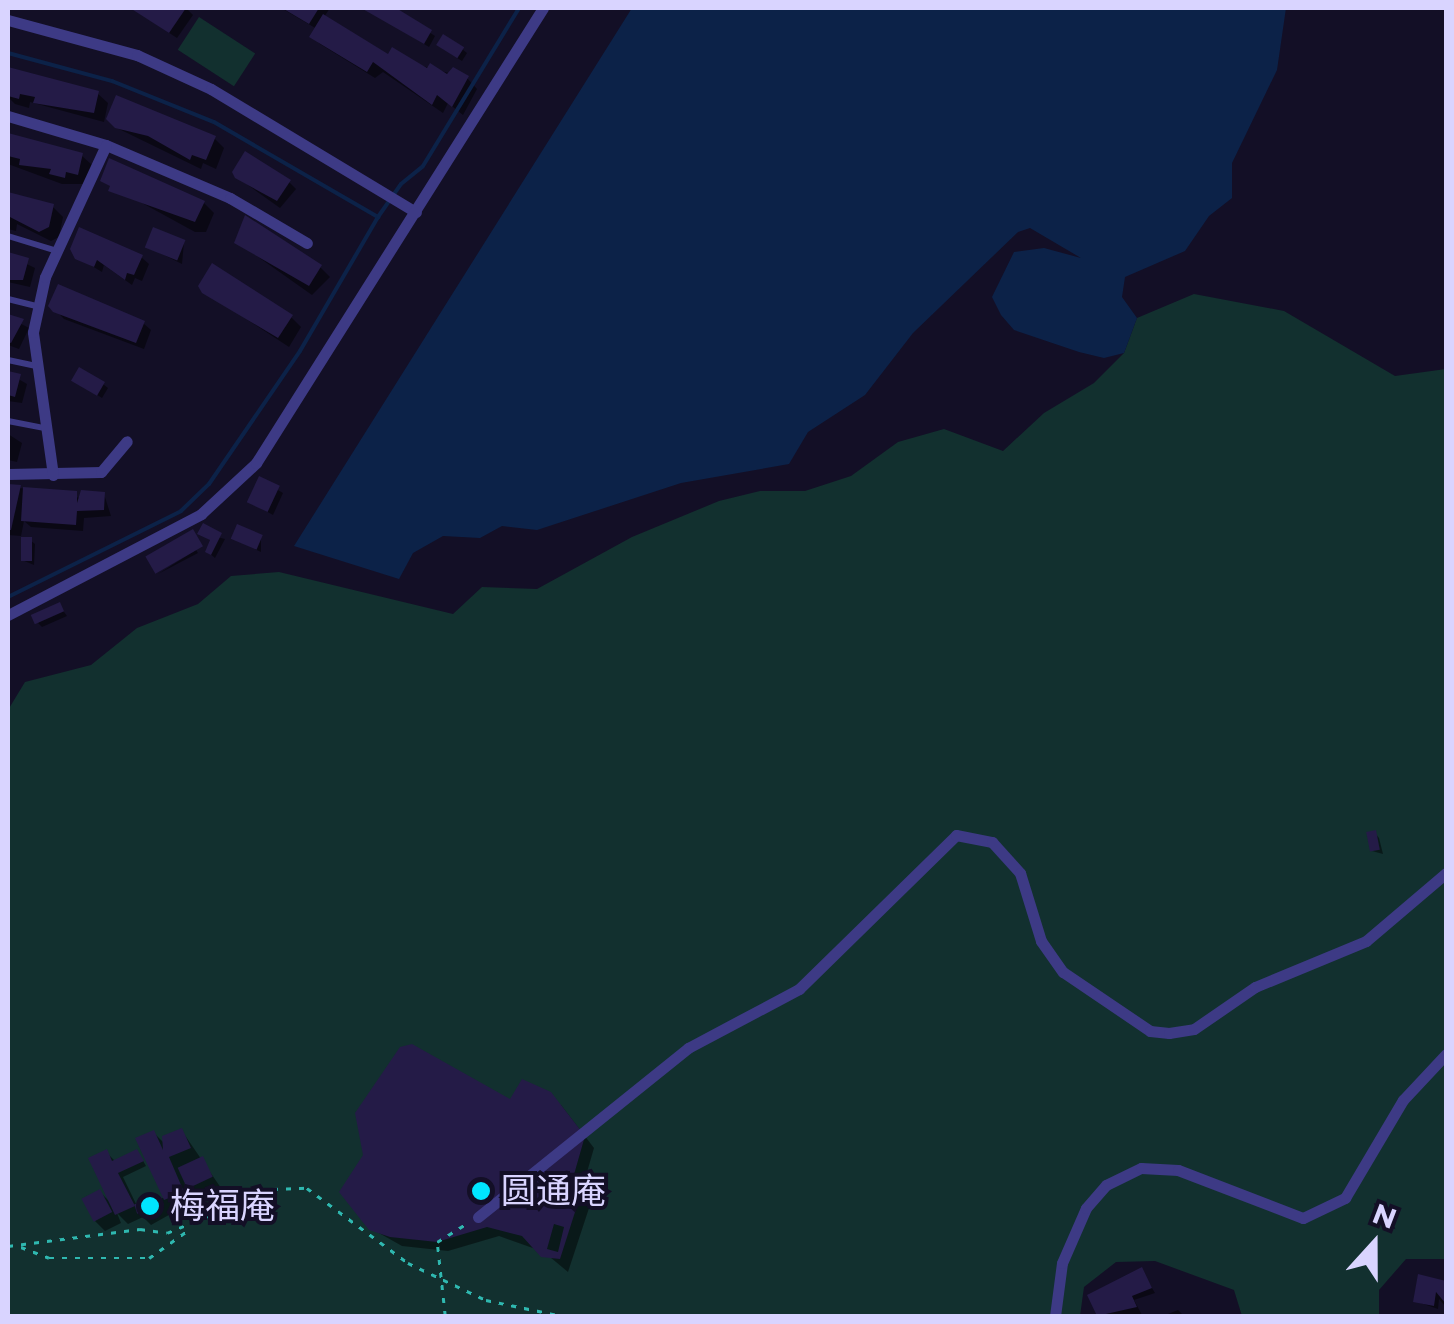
<!DOCTYPE html>
<html>
<head>
<meta charset="utf-8">
<style>
  body { margin:0 }
  #map { position:relative; width:1454px; height:1324px; overflow:hidden; background:#130f26; font-family:Montserrat,"Noto Sans SC",sans-serif }
  div>[style] { position:absolute }
  .green>* { inset:0; background:#12302f; transform-origin:0 0 }
  .water>* { inset:0; background:#0c2248 }
  .shadow>* { inset:0; background:#0007 }
  .stream>* { height:4px; margin:-2px; padding:0 2px; transform-origin:2px; border-radius:2px; background:#0c2248 }
  .building>* { inset:0; background:#241b47; transform-origin:0 0 }
  .path>* { height:2.5px; margin-top:-1.25px; transform-origin:0; background:repeating-linear-gradient(90deg,#2fb8b0 0 5px,transparent 0 13px) }
  .lane>* { height:6px; margin:-3px; padding:0 3px; transform-origin:3px; border-radius:3px; background:#3d3a85 }
  .street>* { height:11px; margin:-5.5px; padding:0 5.5px; transform-origin:5.5px; border-radius:5.5px; background:#3d3a85 }
  .dots>* { width:28px; height:28px; translate:-50% -50%; box-sizing:border-box; border:5px solid #130f26; border-radius:50% }
  span { translate:-50% -50%; white-space:nowrap; text-align:center; line-height:1.15; -webkit-text-stroke:8px #130f26; paint-order:stroke }
  .poi-label { font-size:35px; color:#d9d4ff }
  .left { translate:0 -50%; text-align:left }
  .frame { position:absolute; inset:0; border:10px solid #d9d4ff; pointer-events:none }
  .north { position:absolute; left:1324px; top:1194px; width:100px; height:100px; -webkit-text-stroke:8px #130f26; paint-order:stroke; rotate:21deg; font-size:28px; font-weight:700; line-height:40px; text-align:center; color:#d9d4ff }
  .north::after { content:''; display:block; margin:auto; width:35px; height:45px; background:#d9d4ff; clip-path:polygon(50% 0,100% 100%,50% 72%,0 100%) }
</style>
</head>
<body>
<div id="map">
  <div class="green">
    <div style="left:199px;top:17px;width:67px;height:39px;rotate:33deg"></div>
    <div style="clip-path:polygon(1194px 294px,1284px 311px,1395px 376px,1446px 369px,1446px 1259px,1406px 1259px,1379px 1290px,1379px 1316px,1242px 1316px,1234px 1290px,1155px 1261px,1116px 1262px,1084px 1287px,1080px 1316px,8px 1316px,8px 710px,25px 682px,91px 665px,137px 628px,198px 604px,231px 576px,279px 572px,453px 614px,482px 587px,537px 589px,632px 537px,719px 501px,760px 491px,805px 491px,851px 476px,898px 442px,944px 429px,1003px 451px,1044px 413px,1094px 383px,1124px 353px,1137px 318px)"></div>
  </div>
  <div class="water">
    <div style="clip-path:polygon(632px 8px,1286px 8px,1277px 70px,1232px 163px,1232px 198px,1209px 216px,1185px 251px,1125px 277px,1122px 297px,1137px 318px,1124px 353px,1104px 358px,1079px 352px,1014px 330px,1001px 315px,992px 297px,1014px 252px,1044px 248px,1081px 258px,1030px 228px,1018px 232px,913px 333px,865px 395px,808px 432px,789px 464px,681px 483px,537px 530px,502px 526px,480px 538px,443px 536px,413px 553px,399px 579px,294px 546px)"></div>
  </div>
  <div class="shadow">
    <div style="clip-path:polygon(131px 8px,186px 8px,193px 15px,177px 38px)"></div>
    <div style="clip-path:polygon(281px 8px,330px 8px,324px 17px,386px 56px,467px 78px,477px 89px,463px 115px,448px 103px,443px 113px,383px 72px,375px 78px,320px 44px,312px 37px,317px 29px)"></div>
    <div style="clip-path:polygon(391px 8px,435px 36px,429px 47px,367px 9px)"></div>
    <div style="clip-path:polygon(443px 49px,462px 49px,467px 53px,462px 61px)"></div>
    <div style="clip-path:polygon(8px 70px,97px 93px,108px 103px,104px 122px,30px 102px,29px 108px,15px 104px,8px 97px)"></div>
    <div style="clip-path:polygon(119px 129px,214px 138px,224px 148px,216px 169px,203px 163px,201px 169px)"></div>
    <div style="clip-path:polygon(8px 136px,81px 155px,92px 165px,88px 184px,62px 184px,8px 164px)"></div>
    <div style="clip-path:polygon(238px 178px,289px 182px,296px 189px,280px 208px)"></div>
    <div style="clip-path:polygon(102px 181px,204px 203px,214px 213px,206px 232px,195px 232px)"></div>
    <div style="clip-path:polygon(8px 195px,53px 207px,63px 217px,59px 237px,51px 241px,17px 224px,16px 231px,8px 229px)"></div>
    <div style="clip-path:polygon(184px 242px,182px 264px,148px 247px)"></div>
    <div style="clip-path:polygon(237px 242px,320px 267px,330px 277px,312px 295px)"></div>
    <div style="clip-path:polygon(8px 255px,35px 268px,30px 287px,8px 282px)"></div>
    <div style="clip-path:polygon(77px 257px,141px 257px,149px 264px,142px 281px,135px 278px,132px 285px,104px 265px,102px 272px)"></div>
    <div style="clip-path:polygon(211px 296px,291px 317px,301px 327px,289px 347px)"></div>
    <div style="clip-path:polygon(51px 305px,143px 323px,151px 330px,144px 349px,64px 319px)"></div>
    <div style="clip-path:polygon(8px 317px,29px 328px,19px 349px,8px 345px)"></div>
    <div style="clip-path:polygon(8px 373px,27px 384px,22px 403px,8px 401px)"></div>
    <div style="clip-path:polygon(75px 381px,103px 384px,108px 388px,102px 398px)"></div>
    <div style="clip-path:polygon(8px 434px,22px 443px,17px 462px,8px 460px)"></div>
    <div style="clip-path:polygon(261px 480px,283px 493px,273px 515px,250px 502px)"></div>
    <div style="clip-path:polygon(8px 486px,81px 498px,104px 494px,111px 516px,84px 518px,83px 531px,31px 527px,24px 521px,21px 536px,8px 535px)"></div>
    <div style="clip-path:polygon(201px 533px,225px 539px,215px 558px,208px 552px,213px 542px)"></div>
    <div style="clip-path:polygon(261px 537px,261px 552px,234px 539px)"></div>
    <div style="clip-path:polygon(30px 540px,35px 544px,34px 565px,22px 560px)"></div>
    <div style="clip-path:polygon(196px 550px,198px 553px,158px 574px)"></div>
    <div style="clip-path:polygon(59px 605px,67px 616px,42px 627px,38px 623px)"></div>
    <div style="clip-path:polygon(1375px 833px,1379px 838px,1383px 854px,1372px 851px)"></div>
    <div style="clip-path:polygon(511px 1102px,561px 1105px,594px 1148px,583px 1186px,593px 1196px,568px 1272px,544px 1252px,499px 1236px,448px 1251px,402px 1246px,370px 1228px)"></div>
    <div style="clip-path:polygon(182px 1131px,221px 1188px,198px 1197px,184px 1183px,192px 1202px,151px 1225px,143px 1217px,128px 1224px,117px 1213px,121px 1223px,105px 1231px,95px 1221px,100px 1192px,112px 1204px,106px 1152px,116px 1162px,141px 1157px,146px 1166px,123px 1177px,138px 1208px,165px 1197px,154px 1133px,165px 1144px)"></div>
    <div style="clip-path:polygon(1141px 1270px,1155px 1293px,1134px 1300px,1142px 1315px,1100px 1316px,1090px 1296px)"></div>
    <div style="clip-path:polygon(1440px 1283px,1446px 1284px,1446px 1307px,1439px 1299px,1438px 1309px,1415px 1301px)"></div>
    <div style="clip-path:polygon(1178px 1310px,1184px 1316px,1163px 1316px)"></div>
  </div>
  <div class="stream">
    <div style="left:8px;top:53px;width:108px;rotate:15.1deg"></div>
    <div style="left:112px;top:81px;width:110px;rotate:21.9deg"></div>
    <div style="left:214px;top:122px;width:190px;rotate:30.1deg"></div>
    <div style="left:8px;top:597px;width:193px;rotate:-26.4deg"></div>
    <div style="left:181px;top:511px;width:39px;rotate:-44deg"></div>
    <div style="left:209px;top:484px;width:161px;rotate:-55.6deg"></div>
    <div style="left:300px;top:351px;width:155px;rotate:-59.8deg"></div>
    <div style="left:378px;top:217px;width:40px;rotate:-55.1deg"></div>
    <div style="left:401px;top:184px;width:28px;rotate:-39deg"></div>
    <div style="left:423px;top:166px;width:185px;rotate:-58.7deg"></div>
  </div>
  <div class="building">
    <div style="clip-path:polygon(130px 8px,186px 8px,169px 33px)"></div>
    <div style="clip-path:polygon(282px 8px,319px 8px,309px 24px)"></div>
    <div style="clip-path:polygon(361px 8px,396px 8px,432px 30px,424px 44px)"></div>
    <div style="clip-path:polygon(323px 14px,388px 54px,392px 47px,427px 68px,430px 63px,447px 74px,453px 67px,469px 76px,452px 107px,437px 95px,432px 105px,373px 62px,367px 72px,309px 37px)"></div>
    <div style="left:443px;top:34px;width:25px;height:13px;rotate:32deg"></div>
    <div style="clip-path:polygon(8px 67px,99px 91px,94px 113px,33px 103px,35px 97px,20px 94px,19px 99px,8px 96px)"></div>
    <div style="clip-path:polygon(116px 95px,216px 136px,206px 160px,192px 155px,190px 160px,148px 136px,115px 128px,106px 119px)"></div>
    <div style="clip-path:polygon(8px 133px,83px 153px,78px 175px,66px 172px,65px 178px,49px 174px,51px 169px,19px 165px,20px 159px,8px 156px)"></div>
    <div style="clip-path:polygon(245px 151px,291px 180px,277px 201px,235px 178px,232px 172px)"></div>
    <div style="clip-path:polygon(109px 158px,205px 201px,195px 222px,108px 191px,110px 186px,100px 181px)"></div>
    <div style="clip-path:polygon(8px 192px,54px 204px,49px 227px,39px 232px,8px 216px)"></div>
    <div style="clip-path:polygon(245px 215px,322px 265px,309px 286px,234px 243px)"></div>
    <div style="clip-path:polygon(79px 227px,143px 255px,134px 275px,127px 273px,125px 280px,97px 260px,94px 267px,75px 259px,70px 249px)"></div>
    <div style="left:153px;top:227px;width:35px;height:22px;rotate:22deg"></div>
    <div style="clip-path:polygon(8px 252px,29px 258px,23px 280px,8px 280px)"></div>
    <div style="clip-path:polygon(212px 263px,293px 315px,278px 338px,202px 293px,198px 286px)"></div>
    <div style="clip-path:polygon(58px 284px,145px 321px,136px 343px,53px 312px,48px 306px)"></div>
    <div style="clip-path:polygon(8px 314px,24px 319px,11px 343px,8px 342px)"></div>
    <div style="left:79px;top:367px;width:30px;height:16px;rotate:30deg"></div>
    <div style="clip-path:polygon(8px 371px,21px 374px,15px 397px,8px 395px)"></div>
    <div style="left:259px;top:476px;width:23px;height:29px;rotate:25deg"></div>
    <div style="clip-path:polygon(8px 484px,21px 485px,11px 530px,8px 530px)"></div>
    <div style="clip-path:polygon(23px 487px,77px 491px,77px 503px,81px 490px,105px 492px,104px 510px,77px 511px,76px 525px,21px 521px)"></div>
    <div style="clip-path:polygon(203px 523px,222px 533px,211px 555px,205px 552px,210px 540px,197px 534px)"></div>
    <div style="left:237px;top:524px;width:28px;height:16px;rotate:23deg"></div>
    <div style="left:193px;top:529px;width:20px;height:55px;rotate:60deg"></div>
    <div style="left:21px;top:537px;width:11px;height:24px"></div>
    <div style="left:60px;top:602px;width:10px;height:32px;rotate:66deg"></div>
    <div style="left:1376px;top:830px;width:20px;height:10px;rotate:79deg"></div>
    <div style="clip-path:polygon(evenodd,412px 1044px,510px 1099px,522px 1079px,551px 1092px,585px 1136px,573px 1178px,584px 1184px,560px 1259px,541px 1257px,522px 1236px,487px 1227px,437px 1242px,390px 1237px,369px 1230px,339px 1192px,363px 1155px,355px 1113px,400px 1047px,412px 1044px,554px 1224px,564px 1227px,558px 1252px,547px 1249px,554px 1224px)"></div>
    <div style="clip-path:polygon(182px 1128px,191px 1148px,169px 1157px,184px 1192px,164px 1200px,135px 1138px,154px 1130px,163px 1150px,162px 1136px)"></div>
    <div style="clip-path:polygon(107px 1149px,112px 1161px,137px 1149px,144px 1161px,118px 1173px,135px 1206px,115px 1215px,88px 1158px)"></div>
    <div style="left:203px;top:1156px;width:23px;height:28px;rotate:65deg"></div>
    <div style="left:100px;top:1189px;width:26px;height:21px;rotate:62deg"></div>
    <div style="left:161px;top:1196px;width:10px;height:28px;rotate:73deg"></div>
    <div style="clip-path:polygon(1142px 1267px,1152px 1288px,1132px 1296px,1137px 1307px,1097px 1316px,1087px 1295px)"></div>
    <div style="clip-path:polygon(1418px 1274px,1446px 1281px,1446px 1304px,1436px 1292px,1434px 1306px,1413px 1302px)"></div>
  </div>
  <div class="path">
    <div style="left:8px;top:1246px;width:133px;rotate:-7.3deg"></div>
    <div style="left:140px;top:1229px;width:27px;rotate:8deg"></div>
    <div style="left:167px;top:1233px;width:115px;rotate:-22.5deg"></div>
    <div style="left:273px;top:1189px;width:34px;rotate:-2deg"></div>
    <div style="left:307px;top:1188px;width:126px;rotate:36.6deg"></div>
    <div style="left:408px;top:1263px;width:86px;rotate:25.4deg"></div>
    <div style="left:486px;top:1300px;width:78px;rotate:11.9deg"></div>
    <div style="left:21px;top:1247px;width:30px;rotate:21deg"></div>
    <div style="left:49px;top:1258px;width:100px"></div>
    <div style="left:149px;top:1258px;width:47px;rotate:-35.4deg"></div>
    <div style="left:445px;top:1316px;width:74px;rotate:-96.2deg"></div>
    <div style="left:437px;top:1242px;width:36px;rotate:-32deg"></div>
  </div>
  <div class="lane">
    <div style="left:8px;top:236px;width:51px;rotate:17deg"></div>
    <div style="left:8px;top:299px;width:30px;rotate:14deg"></div>
    <div style="left:8px;top:360px;width:30px;rotate:12deg"></div>
    <div style="left:8px;top:421px;width:36px;rotate:11deg"></div>
  </div>
  <div class="street">
    <div style="left:8px;top:20px;width:134px;rotate:15.2deg"></div>
    <div style="left:137px;top:55px;width:81px;rotate:24.7deg"></div>
    <div style="left:211px;top:89px;width:239px;rotate:31deg"></div>
    <div style="left:8px;top:116px;width:102px;rotate:16.5deg"></div>
    <div style="left:106px;top:145px;width:135px;rotate:23.1deg"></div>
    <div style="left:230px;top:198px;width:89px;rotate:30.3deg"></div>
    <div style="left:8px;top:474px;width:93px;rotate:-1.2deg"></div>
    <div style="left:101px;top:472px;width:40px;rotate:-50deg"></div>
    <div style="left:53px;top:475px;width:144px;rotate:-98deg"></div>
    <div style="left:33px;top:332px;width:56px;rotate:-77.7deg"></div>
    <div style="left:45px;top:277px;width:145px;rotate:-65.2deg"></div>
    <div style="left:8px;top:615px;width:218px;rotate:-27.6deg"></div>
    <div style="left:201px;top:514px;width:75px;rotate:-42.8deg"></div>
    <div style="left:256px;top:463px;width:538px;rotate:-57.76deg"></div>
    <div style="left:478px;top:1217px;width:270px;rotate:-38.8deg"></div>
    <div style="left:688px;top:1048px;width:126px;rotate:-28deg"></div>
    <div style="left:799px;top:989px;width:220px;rotate:-44.4deg"></div>
    <div style="left:956px;top:835px;width:37px;rotate:11deg"></div>
    <div style="left:992px;top:842px;width:42px;rotate:47.9deg"></div>
    <div style="left:1020px;top:873px;width:71px;rotate:72.8deg"></div>
    <div style="left:1041px;top:941px;width:38px;rotate:55deg"></div>
    <div style="left:1063px;top:972px;width:105px;rotate:34.1deg"></div>
    <div style="left:1150px;top:1031px;width:19px;rotate:6deg"></div>
    <div style="left:1169px;top:1033px;width:25px;rotate:-9deg"></div>
    <div style="left:1194px;top:1029px;width:74px;rotate:-34.5deg"></div>
    <div style="left:1255px;top:987px;width:120px;rotate:-22.5deg"></div>
    <div style="left:1366px;top:941px;width:105px;rotate:-40.4deg"></div>
    <div style="left:1055px;top:1316px;width:53px;rotate:-82.5deg"></div>
    <div style="left:1062px;top:1263px;width:60px;rotate:-66.4deg"></div>
    <div style="left:1086px;top:1208px;width:30px;rotate:-49deg"></div>
    <div style="left:1106px;top:1185px;width:39px;rotate:-26deg"></div>
    <div style="left:1141px;top:1168px;width:37px;rotate:3deg"></div>
    <div style="left:1178px;top:1170px;width:134px;rotate:21deg"></div>
    <div style="left:1303px;top:1218px;width:47px;rotate:-25.5deg"></div>
    <div style="left:1345px;top:1198px;width:114px;rotate:-59.4deg"></div>
    <div style="left:1403px;top:1100px;width:63px;rotate:-46.9deg"></div>
  </div>
  <div class="dots">
    <div style="left:481px;top:1191px;background:#00e5ff"></div>
    <div style="left:150px;top:1206px;background:#00e5ff"></div>
  </div>
  <div class="poi-label">
    <span class="left" style="left:501px;top:1191px">圆通庵</span>
    <span class="left" style="left:170px;top:1206px">梅福庵</span>
  </div>
  <div class="frame"></div>
  <div class="north">N</div>
</div>
</body>
</html>
